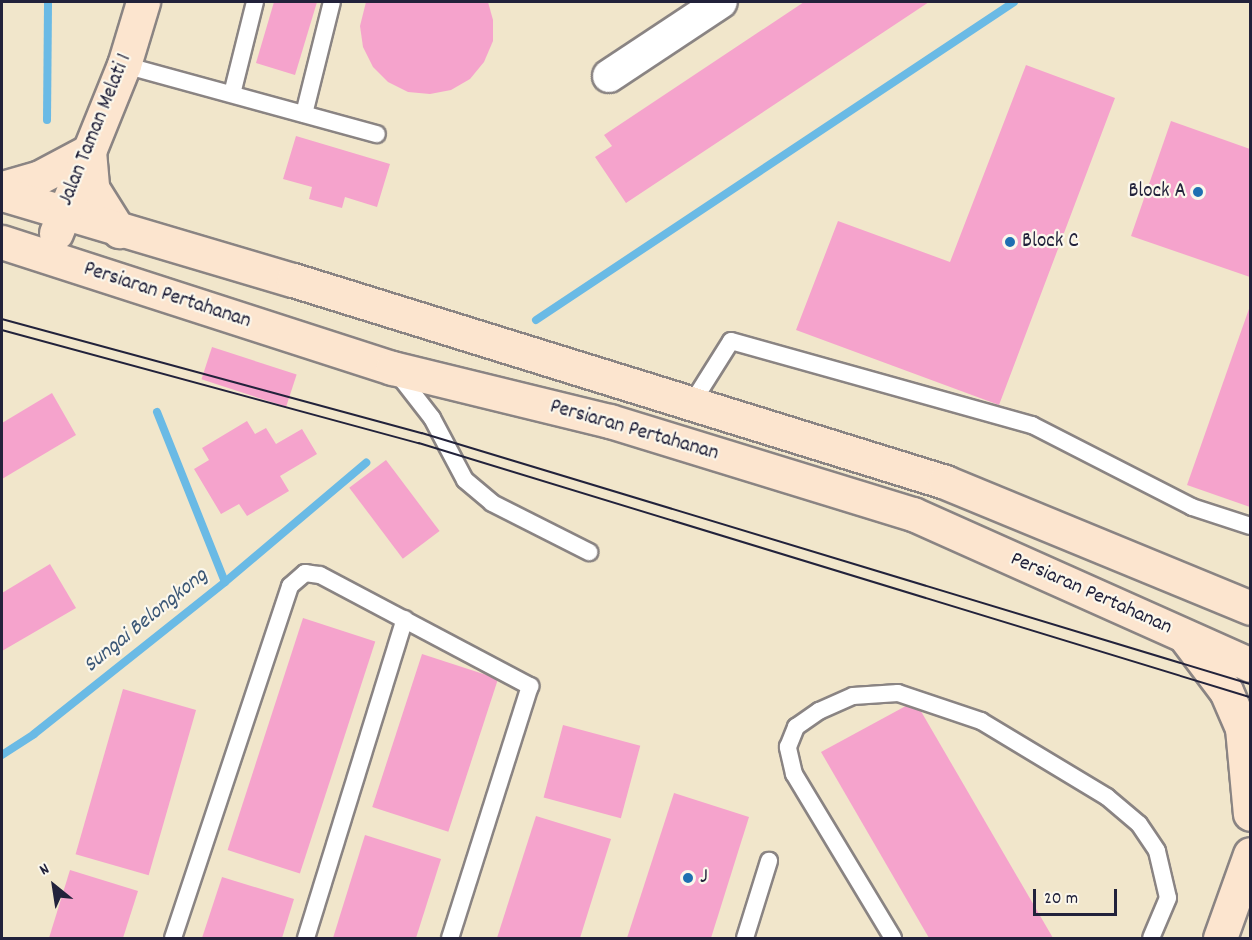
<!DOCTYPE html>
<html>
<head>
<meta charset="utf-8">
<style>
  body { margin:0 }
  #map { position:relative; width:1252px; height:940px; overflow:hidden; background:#f1e6cb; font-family:Dekko,sans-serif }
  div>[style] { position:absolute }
  .stream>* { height:8px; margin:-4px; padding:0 4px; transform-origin:4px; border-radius:4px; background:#6abae5 }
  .building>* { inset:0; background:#f5a3cc; transform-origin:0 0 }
  .roads { filter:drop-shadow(2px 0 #8a8483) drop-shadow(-2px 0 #8a8483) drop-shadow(0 2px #8a8483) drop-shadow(0 -2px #8a8483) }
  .lane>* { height:16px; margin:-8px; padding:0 8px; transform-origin:8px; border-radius:8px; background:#fff }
  .street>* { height:32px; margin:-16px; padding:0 16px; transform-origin:16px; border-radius:16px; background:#fff }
  .secondary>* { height:33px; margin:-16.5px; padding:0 16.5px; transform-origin:16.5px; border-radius:16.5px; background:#fce5cf }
  .tram>* { height:1.5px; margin:-0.75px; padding:0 0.75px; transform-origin:0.75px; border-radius:0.75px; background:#22223b }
  .dots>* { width:16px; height:16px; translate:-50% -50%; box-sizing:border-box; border:3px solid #fbf7ec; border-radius:50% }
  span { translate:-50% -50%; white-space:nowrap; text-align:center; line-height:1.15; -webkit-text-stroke:4.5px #fbf7ec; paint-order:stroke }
  .street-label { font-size:21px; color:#22223b }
  .poi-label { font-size:21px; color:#22223b }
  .right { translate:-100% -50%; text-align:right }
  .left { translate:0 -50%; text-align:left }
  .water-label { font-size:22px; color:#3b5776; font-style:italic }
  .frame { position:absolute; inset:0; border:3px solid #22223b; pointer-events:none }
  .north { position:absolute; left:24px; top:856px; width:60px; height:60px; -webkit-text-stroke:4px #fbf7ec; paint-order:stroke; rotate:330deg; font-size:16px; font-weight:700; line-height:24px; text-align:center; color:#22223b }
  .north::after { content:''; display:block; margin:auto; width:21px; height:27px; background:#22223b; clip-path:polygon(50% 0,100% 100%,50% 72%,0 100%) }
  .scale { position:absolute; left:1033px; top:889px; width:84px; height:27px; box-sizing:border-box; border:3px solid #22223b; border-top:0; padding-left:8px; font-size:18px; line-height:21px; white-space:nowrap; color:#22223b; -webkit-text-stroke:4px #fbf7ec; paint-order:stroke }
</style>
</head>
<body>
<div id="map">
  <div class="stream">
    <div style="left:47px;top:120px;width:118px;rotate:-89.5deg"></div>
    <div style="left:536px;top:320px;width:574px;rotate:-33.63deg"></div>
    <div style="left:157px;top:412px;width:183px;rotate:68.2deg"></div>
    <div style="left:2px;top:755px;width:38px;rotate:-33deg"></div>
    <div style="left:34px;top:734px;width:244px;rotate:-38.5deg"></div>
    <div style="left:225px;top:582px;width:185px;rotate:-40.2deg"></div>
  </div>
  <div class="building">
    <div style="clip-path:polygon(274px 2px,317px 2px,295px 75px,256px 63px)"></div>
    <div style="clip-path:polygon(366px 2px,488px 2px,493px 20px,493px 41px,484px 62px,470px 79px,451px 90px,430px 94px,408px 92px,388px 82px,373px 67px,363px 47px,360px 26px)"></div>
    <div style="clip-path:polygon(804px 2px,929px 2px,626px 203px,595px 157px,612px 146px,604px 135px)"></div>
    <div style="clip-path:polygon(1026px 65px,1115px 98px,999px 405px,796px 330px,838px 221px,950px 262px)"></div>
    <div style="clip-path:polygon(1171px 121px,1250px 149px,1250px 277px,1131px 236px)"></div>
    <div style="clip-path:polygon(296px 136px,390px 164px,377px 207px,345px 197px,342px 208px,309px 199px,312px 187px,283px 179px)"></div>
    <div style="clip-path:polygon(1250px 306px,1250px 507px,1187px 485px)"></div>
    <div style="left:212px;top:347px;width:89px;height:34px;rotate:18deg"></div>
    <div style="clip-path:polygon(52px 393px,76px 435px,2px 479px,2px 423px)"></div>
    <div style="clip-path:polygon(247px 421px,255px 434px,266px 428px,276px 444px,302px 429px,317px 454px,280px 476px,289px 491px,247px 516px,239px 504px,221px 514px,194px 469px,209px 460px,202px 448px)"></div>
    <div style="left:386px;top:460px;width:89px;height:46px;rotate:53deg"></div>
    <div style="clip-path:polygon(50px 564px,76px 608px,2px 651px,2px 593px)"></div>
    <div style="left:303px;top:618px;width:76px;height:244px;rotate:18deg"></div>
    <div style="left:422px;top:654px;width:80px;height:161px;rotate:18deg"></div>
    <div style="left:123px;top:689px;width:76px;height:172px;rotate:16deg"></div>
    <div style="clip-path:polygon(915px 701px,1053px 938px,929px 938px,821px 752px)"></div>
    <div style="left:563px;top:725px;width:80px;height:75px;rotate:15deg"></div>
    <div style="clip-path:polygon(674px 793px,749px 817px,711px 938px,627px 938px)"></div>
    <div style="clip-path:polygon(536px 816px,611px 839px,580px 938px,497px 938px)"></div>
    <div style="clip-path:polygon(365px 835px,441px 859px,416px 938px,333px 938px)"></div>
    <div style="clip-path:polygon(70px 870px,138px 891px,123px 938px,49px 938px)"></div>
    <div style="clip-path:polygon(222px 877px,294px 899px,282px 938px,202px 938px)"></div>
  </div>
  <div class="roads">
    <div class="lane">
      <div style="left:124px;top:65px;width:262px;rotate:15.3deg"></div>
      <div style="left:232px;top:94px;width:95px;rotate:-76deg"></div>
      <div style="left:304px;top:114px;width:115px;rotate:-76deg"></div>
      <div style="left:397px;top:373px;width:57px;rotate:52.1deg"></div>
      <div style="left:432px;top:418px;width:70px;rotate:62deg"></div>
      <div style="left:465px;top:480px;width:35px;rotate:40deg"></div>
      <div style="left:492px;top:503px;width:109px;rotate:26.8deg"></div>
      <div style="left:692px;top:403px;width:73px;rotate:-57.8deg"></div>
      <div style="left:731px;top:341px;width:313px;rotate:15.6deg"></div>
      <div style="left:1032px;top:425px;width:180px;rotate:27.1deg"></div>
      <div style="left:1192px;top:507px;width:61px;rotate:18.1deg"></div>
      <div style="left:173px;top:938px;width:371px;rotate:-71.6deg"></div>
      <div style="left:290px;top:586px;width:20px;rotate:-41deg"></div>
      <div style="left:305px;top:573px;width:15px;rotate:8deg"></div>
      <div style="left:320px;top:575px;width:238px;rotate:27.9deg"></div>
      <div style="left:530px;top:686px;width:264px;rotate:107.6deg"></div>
      <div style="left:306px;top:938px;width:334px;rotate:-72.8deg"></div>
      <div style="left:745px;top:938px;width:81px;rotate:-72.7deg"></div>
      <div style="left:893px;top:938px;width:192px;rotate:-121.1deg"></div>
      <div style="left:794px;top:774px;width:28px;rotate:-103deg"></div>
      <div style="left:788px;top:747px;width:22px;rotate:-68deg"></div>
      <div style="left:796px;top:727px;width:28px;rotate:-35deg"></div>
      <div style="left:819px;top:711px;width:37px;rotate:-24deg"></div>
      <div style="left:853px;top:696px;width:45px;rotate:-3.8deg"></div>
      <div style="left:898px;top:693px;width:88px;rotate:18.6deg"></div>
      <div style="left:981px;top:721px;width:147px;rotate:31.1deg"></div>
      <div style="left:1107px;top:797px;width:42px;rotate:40.2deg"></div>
      <div style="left:1139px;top:824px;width:32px;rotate:56deg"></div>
      <div style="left:1157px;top:851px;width:48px;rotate:76.8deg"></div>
      <div style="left:1168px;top:898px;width:43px;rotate:113deg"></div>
    </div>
    <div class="street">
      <div style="left:609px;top:76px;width:134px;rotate:-33.5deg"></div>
    </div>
    <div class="secondary">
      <div style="left:89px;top:151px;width:37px;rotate:85deg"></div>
      <div style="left:92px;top:188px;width:51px;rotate:57.9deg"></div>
      <div style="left:2px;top:188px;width:37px;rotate:-16deg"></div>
      <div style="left:38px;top:178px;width:58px;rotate:-27.9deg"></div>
      <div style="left:2px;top:194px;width:303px;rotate:16.5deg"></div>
      <div style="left:293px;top:280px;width:683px;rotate:17.21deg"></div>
      <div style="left:945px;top:482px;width:330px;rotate:22.4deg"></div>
      <div style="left:56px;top:233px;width:181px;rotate:-68deg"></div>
      <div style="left:124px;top:65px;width:66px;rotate:-73.2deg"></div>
      <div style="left:2px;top:242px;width:410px;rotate:17.9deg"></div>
      <div style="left:392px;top:368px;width:224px;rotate:13.7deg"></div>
      <div style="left:610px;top:421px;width:317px;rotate:17.1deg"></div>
      <div style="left:913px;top:514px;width:369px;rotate:24.1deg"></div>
      <div style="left:1186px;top:638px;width:66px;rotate:53deg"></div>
      <div style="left:1226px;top:691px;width:40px;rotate:66.6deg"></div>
      <div style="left:1242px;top:728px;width:86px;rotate:84.7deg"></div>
      <div style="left:1220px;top:938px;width:89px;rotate:-70.3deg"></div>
    </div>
  </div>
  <div class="tram">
    <div style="left:2px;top:319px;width:435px;rotate:15.2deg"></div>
    <div style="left:422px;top:433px;width:865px;rotate:16.86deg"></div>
    <div style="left:2px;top:330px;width:432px;rotate:15.2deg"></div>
    <div style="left:419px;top:443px;width:869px;rotate:17deg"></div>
  </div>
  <div class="dots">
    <div style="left:1198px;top:192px;background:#1f6fb2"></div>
    <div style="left:1010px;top:242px;background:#1f6fb2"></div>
    <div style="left:688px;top:878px;background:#1f6fb2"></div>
  </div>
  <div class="street-label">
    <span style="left:96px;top:130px;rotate:-68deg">Jalan Taman Melati 1</span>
    <span style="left:167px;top:296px;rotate:18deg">Persiaran Pertahanan</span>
    <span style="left:634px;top:431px;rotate:16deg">Persiaran Pertahanan</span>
    <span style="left:1091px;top:594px;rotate:24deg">Persiaran Pertahanan</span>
  </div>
  <div class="poi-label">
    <span class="right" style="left:1186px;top:192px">Block A</span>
    <span class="left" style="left:1022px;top:242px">Block C</span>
    <span class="left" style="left:700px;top:878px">J</span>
  </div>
  <div class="water-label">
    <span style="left:146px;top:621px;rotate:-39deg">Sungai Belongkong</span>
  </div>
  <div class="frame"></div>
  <div class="north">N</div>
  <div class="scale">20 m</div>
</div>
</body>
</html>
